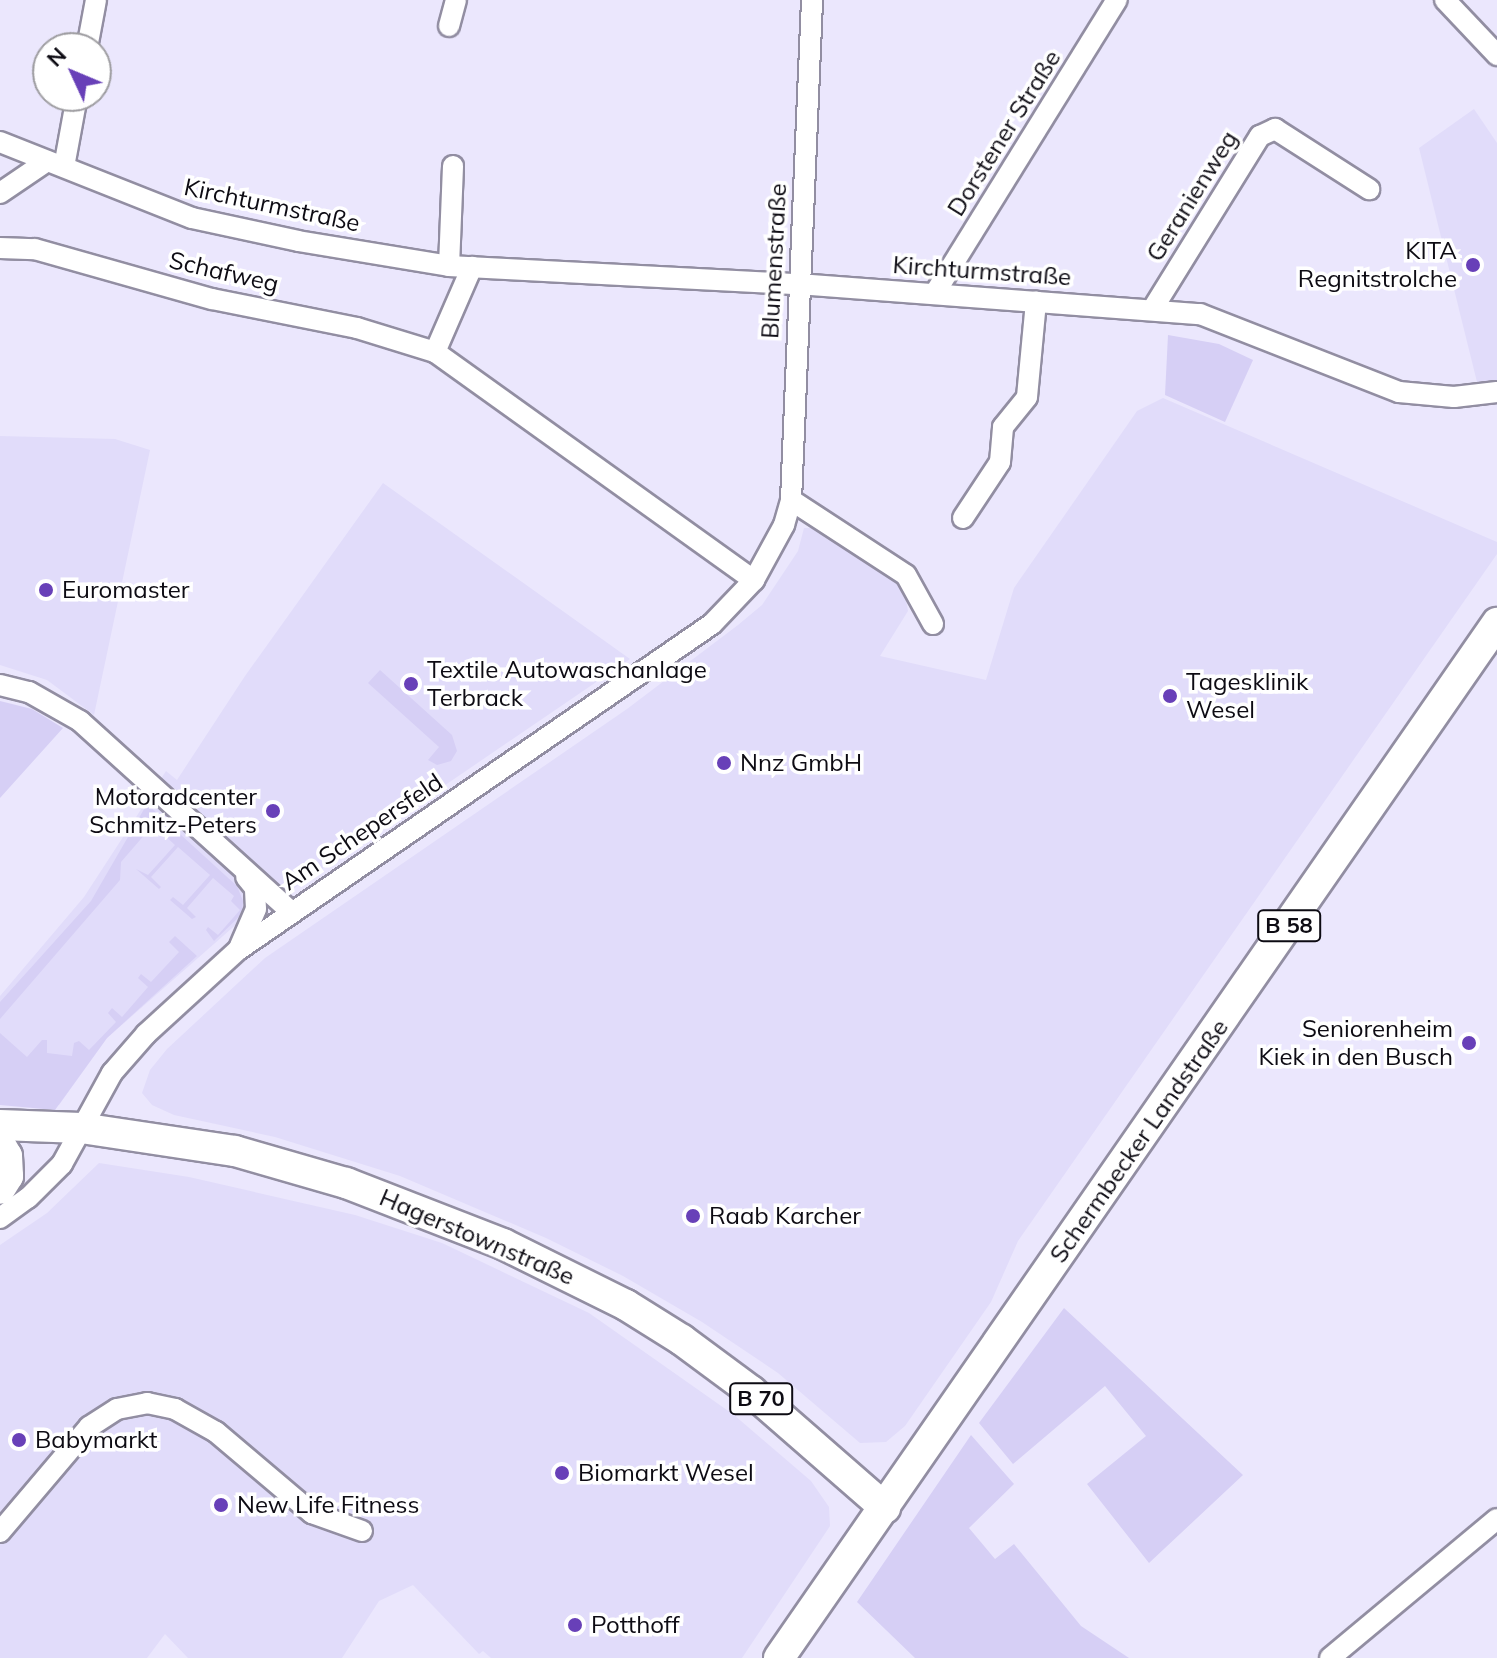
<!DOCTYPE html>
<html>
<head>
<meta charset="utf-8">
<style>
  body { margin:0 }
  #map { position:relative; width:1497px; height:1658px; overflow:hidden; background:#ebe7fd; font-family:Mulish,sans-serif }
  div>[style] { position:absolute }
  .built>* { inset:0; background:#e1dcfa }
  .green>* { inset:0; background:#d6cff5 }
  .roads { filter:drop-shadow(2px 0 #928ea2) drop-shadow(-2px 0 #928ea2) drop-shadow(0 2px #928ea2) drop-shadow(0 -2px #928ea2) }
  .street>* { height:20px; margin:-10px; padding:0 10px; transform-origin:10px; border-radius:10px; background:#fff }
  .primary>* { height:30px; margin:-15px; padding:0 15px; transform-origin:15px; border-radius:15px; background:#fff }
  .dots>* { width:22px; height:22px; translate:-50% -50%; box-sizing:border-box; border:4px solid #fff; border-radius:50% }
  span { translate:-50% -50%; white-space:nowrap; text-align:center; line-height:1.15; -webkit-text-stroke:7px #fff; paint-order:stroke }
  .shield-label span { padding:2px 6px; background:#fff; border:2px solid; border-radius:6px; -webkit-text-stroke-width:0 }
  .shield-label { font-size:22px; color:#0d0b13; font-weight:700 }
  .street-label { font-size:24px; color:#0d0b13 }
  .poi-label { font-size:24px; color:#0d0b13 }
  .right { translate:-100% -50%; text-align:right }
  .left { translate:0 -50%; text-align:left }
  .north { position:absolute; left:32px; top:32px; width:80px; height:80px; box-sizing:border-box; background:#fff; border:2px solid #9e9da1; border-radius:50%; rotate:314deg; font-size:22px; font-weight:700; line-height:32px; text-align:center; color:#0d0b13 }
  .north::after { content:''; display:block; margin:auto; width:28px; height:36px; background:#6840b8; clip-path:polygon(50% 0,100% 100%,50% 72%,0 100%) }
</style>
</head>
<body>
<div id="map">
  <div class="built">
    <div style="clip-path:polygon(1474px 109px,1497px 143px,1497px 382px,1478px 386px,1419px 148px)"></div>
    <div style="clip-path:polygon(1163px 398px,1497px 542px,1497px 554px,1018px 1241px,991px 1302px,905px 1426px,886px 1442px,860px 1443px,778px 1373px,702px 1322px,623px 1276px,546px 1238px,400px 1176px,275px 1137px,174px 1115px,152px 1105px,142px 1093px,150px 1070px,167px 1049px,265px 958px,627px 709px,738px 625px,762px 605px,798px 551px,804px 528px,821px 528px,903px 582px,908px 611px,880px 656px,986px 680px,1014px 588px,1137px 411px)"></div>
    <div style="clip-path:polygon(0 436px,115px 439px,150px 450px,94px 715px,47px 680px,0 665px)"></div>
    <div style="clip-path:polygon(383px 483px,630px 659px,262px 910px,257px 906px,107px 1038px,59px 1105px,0 1102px,0 996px,84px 897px,166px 771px,177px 780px,245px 676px)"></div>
    <div style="clip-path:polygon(99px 1163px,189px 1177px,355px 1215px,442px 1243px,589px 1313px,734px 1415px,811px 1481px,829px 1507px,830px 1526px,742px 1658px,491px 1658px,483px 1651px,479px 1654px,413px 1585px,379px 1601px,342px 1658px,188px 1658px,165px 1634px,147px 1658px,0 1658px,0 1245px,47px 1213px)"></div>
  </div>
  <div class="green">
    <div style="clip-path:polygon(1168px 335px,1219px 344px,1253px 360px,1225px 422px,1165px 395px)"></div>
    <div style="clip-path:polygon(380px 670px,452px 735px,457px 751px,451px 761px,437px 765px,428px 760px,439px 747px,368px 683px)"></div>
    <div style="clip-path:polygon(0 701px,32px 709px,63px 728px,0 798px)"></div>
    <div style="clip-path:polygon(147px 804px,237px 886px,243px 901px,242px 914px,214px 941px,206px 930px,208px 927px,218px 935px,240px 910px,231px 901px,234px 896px,213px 878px,187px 908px,196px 917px,192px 919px,170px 900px,173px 897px,183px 905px,210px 875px,178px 847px,151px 877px,161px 887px,159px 889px,136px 869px,148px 875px,175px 845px,153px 825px,121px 862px,120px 880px,0 1019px,0 1002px,91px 901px)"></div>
    <div style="clip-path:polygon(175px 936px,197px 956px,107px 1038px,55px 1110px,0 1105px,0 1033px,27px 1057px,42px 1040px,47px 1040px,47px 1053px,72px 1056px,74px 1043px,79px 1041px,89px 1050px,116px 1022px,108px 1013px,112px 1008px,122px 1017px,148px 987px,138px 978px,141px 974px,151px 982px,179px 952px,169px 942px)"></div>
    <div style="clip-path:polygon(1064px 1308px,1243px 1475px,1149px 1563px,1087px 1484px,1146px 1436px,1105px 1386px,1013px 1464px,979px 1423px)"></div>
    <div style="clip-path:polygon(971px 1435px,1014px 1484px,969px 1528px,995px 1559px,1014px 1544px,1081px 1626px,1129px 1658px,915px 1658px,857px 1602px)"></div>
  </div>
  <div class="roads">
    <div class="street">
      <div style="left:1445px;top:0;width:76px;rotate:46.6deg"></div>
      <div style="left:449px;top:26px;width:27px;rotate:-75deg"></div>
      <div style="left:87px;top:48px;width:49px;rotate:-79.4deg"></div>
      <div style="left:0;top:142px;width:206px;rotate:21.6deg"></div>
      <div style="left:192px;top:218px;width:108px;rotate:12.2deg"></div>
      <div style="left:298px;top:241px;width:153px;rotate:9.4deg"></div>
      <div style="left:449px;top:266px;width:349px;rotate:3deg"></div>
      <div style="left:798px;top:284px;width:403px;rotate:4.3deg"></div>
      <div style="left:1200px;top:314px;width:214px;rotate:21.4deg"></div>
      <div style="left:1399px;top:392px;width:55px;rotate:5.2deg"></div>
      <div style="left:1454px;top:397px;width:43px;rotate:-6.6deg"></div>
      <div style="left:64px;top:167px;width:72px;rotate:-79.6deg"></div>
      <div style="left:0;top:193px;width:57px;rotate:-34.2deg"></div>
      <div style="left:0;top:248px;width:35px;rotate:2deg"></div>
      <div style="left:35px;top:249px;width:184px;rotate:15.8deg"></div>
      <div style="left:212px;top:299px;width:148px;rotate:11.3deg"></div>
      <div style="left:357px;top:328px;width:82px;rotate:17.1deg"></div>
      <div style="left:435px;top:352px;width:392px;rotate:35.6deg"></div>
      <div style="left:449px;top:266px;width:100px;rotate:-87.7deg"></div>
      <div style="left:935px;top:293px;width:345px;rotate:-58.2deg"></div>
      <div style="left:1152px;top:310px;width:205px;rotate:-58.2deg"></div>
      <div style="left:1260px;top:136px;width:17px;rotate:-25deg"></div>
      <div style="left:1275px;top:129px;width:112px;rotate:32.6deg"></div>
      <div style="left:435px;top:352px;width:93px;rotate:-66.5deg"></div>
      <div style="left:791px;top:500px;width:137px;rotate:33.1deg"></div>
      <div style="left:906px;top:575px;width:56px;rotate:61.1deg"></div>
      <div style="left:963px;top:518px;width:67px;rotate:-56.5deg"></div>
      <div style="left:1000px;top:462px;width:35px;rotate:-85deg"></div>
      <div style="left:1003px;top:427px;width:38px;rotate:-51deg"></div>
      <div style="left:1027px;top:397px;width:96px;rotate:-84.6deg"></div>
      <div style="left:0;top:685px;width:30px;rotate:14deg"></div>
      <div style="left:29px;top:692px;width:59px;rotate:29.6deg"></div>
      <div style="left:80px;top:721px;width:283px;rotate:42.1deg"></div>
      <div style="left:240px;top:946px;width:40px;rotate:-66.6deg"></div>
      <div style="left:256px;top:909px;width:21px;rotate:-93deg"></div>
      <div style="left:255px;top:888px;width:14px;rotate:-129deg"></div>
      <div style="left:0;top:1218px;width:34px;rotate:-36deg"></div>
      <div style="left:28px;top:1198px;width:48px;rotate:-45deg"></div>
      <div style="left:62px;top:1164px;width:104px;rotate:-61.2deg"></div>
      <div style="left:112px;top:1073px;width:52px;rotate:-48.9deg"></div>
      <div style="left:146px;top:1034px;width:125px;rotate:-42.4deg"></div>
      <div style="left:238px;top:950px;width:575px;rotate:-34.52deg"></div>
      <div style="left:712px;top:624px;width:61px;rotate:-46.3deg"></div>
      <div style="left:754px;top:580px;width:63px;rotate:-61.4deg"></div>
      <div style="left:784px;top:525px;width:26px;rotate:-74deg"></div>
      <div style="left:791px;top:500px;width:500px;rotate:-87.59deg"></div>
      <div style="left:0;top:1532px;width:138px;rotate:-49.7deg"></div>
      <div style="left:89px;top:1427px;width:33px;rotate:-33deg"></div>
      <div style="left:117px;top:1409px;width:31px;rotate:-11deg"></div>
      <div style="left:147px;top:1403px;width:29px;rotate:12deg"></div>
      <div style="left:175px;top:1409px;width:47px;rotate:29.3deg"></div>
      <div style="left:216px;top:1432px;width:126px;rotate:40.2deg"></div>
      <div style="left:312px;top:1513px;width:53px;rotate:19.8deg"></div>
      <div style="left:1330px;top:1658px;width:217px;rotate:-39.8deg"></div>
    </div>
    <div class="primary">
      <div style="left:0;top:1125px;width:81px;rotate:2.1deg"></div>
      <div style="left:81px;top:1128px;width:156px;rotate:8.5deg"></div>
      <div style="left:235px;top:1151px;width:116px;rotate:16.1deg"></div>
      <div style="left:346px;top:1183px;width:168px;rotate:21.2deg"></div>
      <div style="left:503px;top:1244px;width:137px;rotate:26.4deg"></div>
      <div style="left:626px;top:1305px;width:66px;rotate:32deg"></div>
      <div style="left:682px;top:1340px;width:86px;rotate:36.5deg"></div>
      <div style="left:751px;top:1391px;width:178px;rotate:41.1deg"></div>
      <div style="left:0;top:1144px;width:14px;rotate:60deg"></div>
      <div style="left:7px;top:1156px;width:20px;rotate:87deg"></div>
      <div style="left:8px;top:1176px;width:15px;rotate:122deg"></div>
      <div style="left:779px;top:1658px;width:1260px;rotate:-55.25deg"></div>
    </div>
  </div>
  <div class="dots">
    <div style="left:1473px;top:265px;background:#6840b8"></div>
    <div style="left:46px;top:590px;background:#6840b8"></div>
    <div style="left:411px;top:684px;background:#6840b8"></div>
    <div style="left:1170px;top:696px;background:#6840b8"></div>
    <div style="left:724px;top:763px;background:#6840b8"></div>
    <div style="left:273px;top:811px;background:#6840b8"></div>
    <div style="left:1469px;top:1043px;background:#6840b8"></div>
    <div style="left:693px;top:1216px;background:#6840b8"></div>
    <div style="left:19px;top:1440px;background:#6840b8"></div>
    <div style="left:562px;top:1473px;background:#6840b8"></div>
    <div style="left:221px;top:1505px;background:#6840b8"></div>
    <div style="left:575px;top:1625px;background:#6840b8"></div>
  </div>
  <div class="shield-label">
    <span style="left:1289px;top:926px">B 58</span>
    <span style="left:761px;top:1399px">B 70</span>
  </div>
  <div class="street-label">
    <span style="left:1004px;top:133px;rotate:-58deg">Dorstener Straße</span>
    <span style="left:1192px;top:196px;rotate:-58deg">Geranienweg</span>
    <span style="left:272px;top:205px;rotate:12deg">Kirchturmstraße</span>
    <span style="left:774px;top:261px;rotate:-87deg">Blumenstraße</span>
    <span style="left:982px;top:271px;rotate:4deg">Kirchturmstraße</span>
    <span style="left:224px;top:272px;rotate:13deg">Schafweg</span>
    <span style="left:362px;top:832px;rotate:-34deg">Am Schepersfeld</span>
    <span style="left:1139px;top:1141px;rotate:-55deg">Schermbecker Landstraße</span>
    <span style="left:477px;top:1237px;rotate:23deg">Hagerstownstraße</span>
  </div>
  <div class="poi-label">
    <span class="right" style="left:1457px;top:265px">KITA<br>Regnitstrolche</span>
    <span class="left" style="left:62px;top:590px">Euromaster</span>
    <span class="left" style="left:427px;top:684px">Textile Autowaschanlage<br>Terbrack</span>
    <span class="left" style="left:1186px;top:696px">Tagesklinik<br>Wesel</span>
    <span class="left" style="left:740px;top:763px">Nnz GmbH</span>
    <span class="right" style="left:257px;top:811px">Motoradcenter<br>Schmitz-Peters</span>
    <span class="right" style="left:1453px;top:1043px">Seniorenheim<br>Kiek in den Busch</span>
    <span class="left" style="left:709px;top:1216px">Raab Karcher</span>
    <span class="left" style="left:35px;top:1440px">Babymarkt</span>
    <span class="left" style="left:578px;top:1473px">Biomarkt Wesel</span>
    <span class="left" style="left:237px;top:1505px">New Life Fitness</span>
    <span class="left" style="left:591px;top:1625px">Potthoff</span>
  </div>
  <div class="north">N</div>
</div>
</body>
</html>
